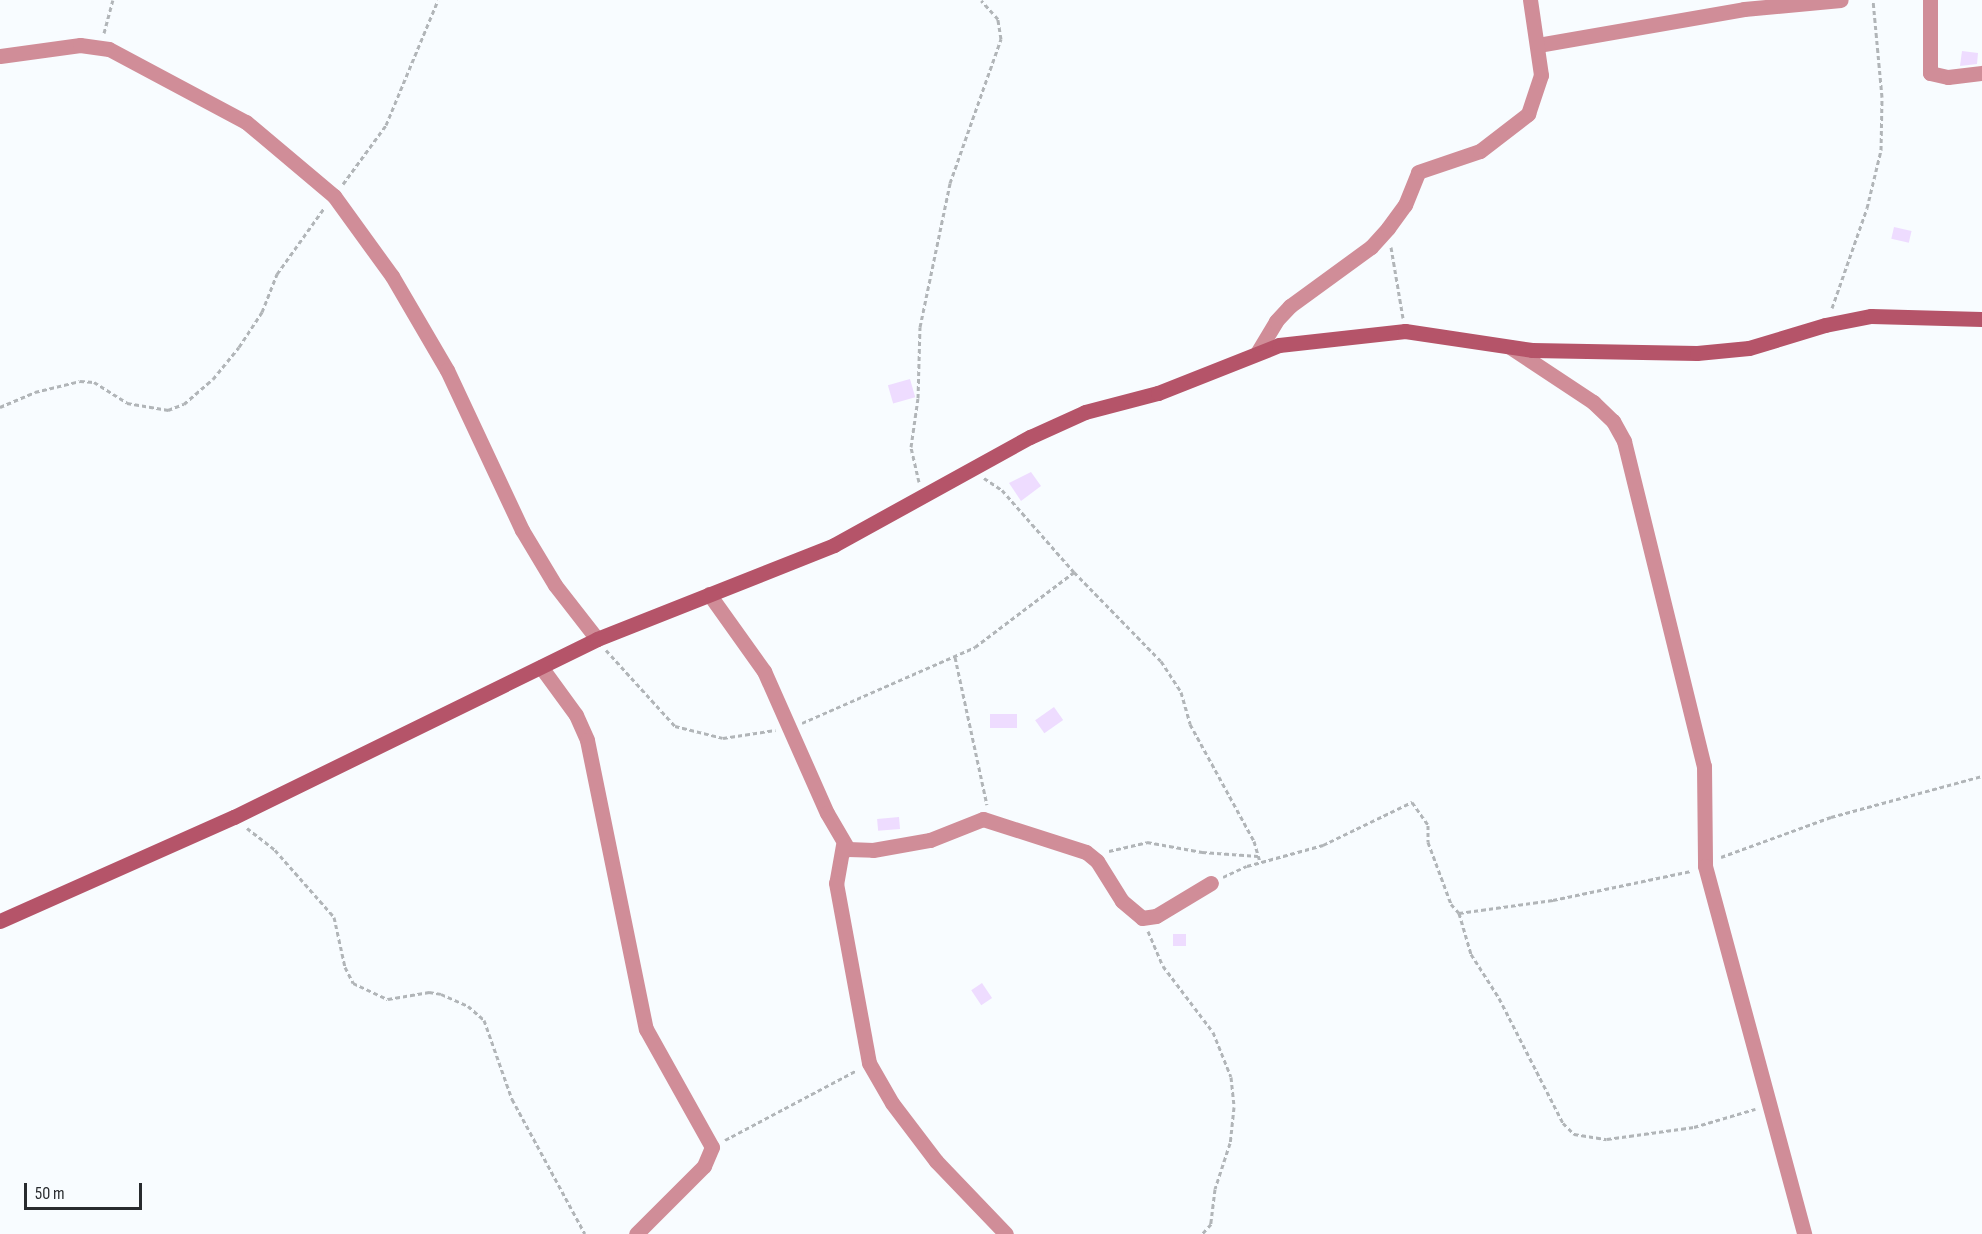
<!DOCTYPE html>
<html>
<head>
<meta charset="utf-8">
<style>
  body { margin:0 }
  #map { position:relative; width:1982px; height:1234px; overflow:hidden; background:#f8fcff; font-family:"Sofia Sans Condensed",sans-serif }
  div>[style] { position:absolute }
  .building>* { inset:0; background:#eedcff; transform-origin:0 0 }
  .path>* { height:3px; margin-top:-1.5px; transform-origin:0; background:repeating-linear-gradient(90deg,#b1b5b8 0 4.5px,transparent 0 7.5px) }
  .street>* { height:15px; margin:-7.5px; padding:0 7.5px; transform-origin:7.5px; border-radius:7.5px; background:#d08d98 }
  .secondary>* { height:15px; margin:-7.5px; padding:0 7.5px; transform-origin:7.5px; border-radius:7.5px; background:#b55469 }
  span { translate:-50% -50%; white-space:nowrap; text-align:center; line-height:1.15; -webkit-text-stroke:5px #f8fcff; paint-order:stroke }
  .scale { position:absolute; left:24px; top:1183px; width:118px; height:27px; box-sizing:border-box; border:3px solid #282b2e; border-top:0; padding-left:8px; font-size:18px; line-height:21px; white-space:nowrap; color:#282b2e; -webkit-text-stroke:4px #f8fcff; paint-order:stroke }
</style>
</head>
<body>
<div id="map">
  <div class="building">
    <div style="clip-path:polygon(1962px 51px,1978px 53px,1977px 64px,1960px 66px)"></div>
    <div style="left:1894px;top:227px;width:18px;height:12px;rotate:13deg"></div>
    <div style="left:910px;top:379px;width:19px;height:23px;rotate:74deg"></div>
    <div style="clip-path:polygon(1031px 472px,1041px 486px,1021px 501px,1009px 483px)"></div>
    <div style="left:1054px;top:707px;width:16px;height:23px;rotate:55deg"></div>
    <div style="left:990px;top:714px;width:27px;height:14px"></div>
    <div style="left:899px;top:817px;width:12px;height:22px;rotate:85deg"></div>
    <div style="left:1173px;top:934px;width:13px;height:12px"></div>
    <div style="left:982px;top:983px;width:18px;height:13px;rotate:56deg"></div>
  </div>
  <div class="path">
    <div style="left:104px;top:33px;width:34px;rotate:-75deg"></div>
    <div style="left:343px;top:184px;width:73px;rotate:-53.9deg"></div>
    <div style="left:386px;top:125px;width:135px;rotate:-67.4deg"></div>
    <div style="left:1391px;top:247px;width:72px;rotate:80.4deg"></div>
    <div style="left:1832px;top:308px;width:106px;rotate:-70.7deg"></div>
    <div style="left:1867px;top:208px;width:60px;rotate:-76.4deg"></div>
    <div style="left:1881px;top:150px;width:53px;rotate:-88.9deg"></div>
    <div style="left:1882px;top:97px;width:97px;rotate:-95.3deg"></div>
    <div style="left:0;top:407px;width:38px;rotate:-23deg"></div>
    <div style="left:35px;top:392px;width:46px;rotate:-13.7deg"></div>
    <div style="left:80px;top:381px;width:14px;rotate:4deg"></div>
    <div style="left:94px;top:382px;width:39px;rotate:32deg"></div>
    <div style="left:127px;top:403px;width:42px;rotate:9.7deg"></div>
    <div style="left:168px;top:410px;width:17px;rotate:-21deg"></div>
    <div style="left:184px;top:404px;width:38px;rotate:-41deg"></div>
    <div style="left:213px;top:379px;width:41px;rotate:-50.9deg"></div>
    <div style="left:239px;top:347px;width:42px;rotate:-56.7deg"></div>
    <div style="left:262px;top:312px;width:41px;rotate:-68.5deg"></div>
    <div style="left:277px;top:274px;width:81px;rotate:-54.5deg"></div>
    <div style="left:984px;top:478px;width:22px;rotate:34deg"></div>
    <div style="left:1002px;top:490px;width:109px;rotate:48.7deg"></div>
    <div style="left:1074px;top:572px;width:124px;rotate:45.7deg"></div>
    <div style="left:1161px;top:661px;width:37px;rotate:57deg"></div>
    <div style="left:1181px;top:692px;width:33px;rotate:74deg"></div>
    <div style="left:1190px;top:724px;width:133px;rotate:61.3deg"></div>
    <div style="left:1254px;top:841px;width:22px;rotate:74deg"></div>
    <div style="left:919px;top:482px;width:36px;rotate:-103deg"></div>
    <div style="left:911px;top:447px;width:49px;rotate:-81.9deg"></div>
    <div style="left:918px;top:398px;width:71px;rotate:-88.4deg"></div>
    <div style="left:920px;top:327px;width:147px;rotate:-78.2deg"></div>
    <div style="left:950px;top:183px;width:153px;rotate:-70.5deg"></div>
    <div style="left:1001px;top:39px;width:20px;rotate:-99deg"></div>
    <div style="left:998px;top:19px;width:25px;rotate:-132deg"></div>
    <div style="left:606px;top:650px;width:103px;rotate:47.8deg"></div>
    <div style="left:675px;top:726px;width:49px;rotate:14deg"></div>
    <div style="left:723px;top:738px;width:53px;rotate:-8.7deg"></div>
    <div style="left:955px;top:657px;width:151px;rotate:77.8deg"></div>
    <div style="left:802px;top:723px;width:189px;rotate:-23.7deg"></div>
    <div style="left:975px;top:647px;width:124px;rotate:-37.1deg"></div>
    <div style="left:247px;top:828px;width:36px;rotate:38deg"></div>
    <div style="left:275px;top:850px;width:89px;rotate:48.6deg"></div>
    <div style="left:334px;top:917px;width:51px;rotate:77.6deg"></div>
    <div style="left:345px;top:967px;width:18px;rotate:63deg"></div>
    <div style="left:353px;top:983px;width:38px;rotate:25deg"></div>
    <div style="left:388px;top:999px;width:42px;rotate:-9.7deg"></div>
    <div style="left:429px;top:992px;width:12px;rotate:9deg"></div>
    <div style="left:441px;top:994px;width:30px;rotate:24deg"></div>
    <div style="left:468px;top:1006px;width:21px;rotate:41deg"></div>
    <div style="left:484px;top:1020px;width:84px;rotate:70.5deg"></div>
    <div style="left:512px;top:1099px;width:153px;rotate:61.6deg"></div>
    <div style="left:1109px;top:851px;width:39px;rotate:-13deg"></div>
    <div style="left:1147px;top:842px;width:56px;rotate:10.3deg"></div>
    <div style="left:1202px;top:852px;width:56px;rotate:4.1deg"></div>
    <div style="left:1721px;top:857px;width:117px;rotate:-20deg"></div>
    <div style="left:1831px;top:817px;width:156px;rotate:-15.2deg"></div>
    <div style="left:1223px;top:877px;width:26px;rotate:-25deg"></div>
    <div style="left:1247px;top:866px;width:79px;rotate:-15.4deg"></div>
    <div style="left:1323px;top:845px;width:99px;rotate:-25.8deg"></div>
    <div style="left:1412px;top:802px;width:28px;rotate:55deg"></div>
    <div style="left:1428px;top:825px;width:17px;rotate:90deg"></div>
    <div style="left:1428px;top:842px;width:66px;rotate:69.6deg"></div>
    <div style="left:1451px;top:904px;width:12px;rotate:48deg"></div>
    <div style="left:1459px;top:913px;width:95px;rotate:-7.9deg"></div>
    <div style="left:1553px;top:900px;width:141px;rotate:-11.9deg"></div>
    <div style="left:1459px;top:913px;width:43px;rotate:73.7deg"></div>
    <div style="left:1471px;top:954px;width:52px;rotate:57.5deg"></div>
    <div style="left:1499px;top:998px;width:140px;rotate:62.9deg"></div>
    <div style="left:1563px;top:1123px;width:16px;rotate:45deg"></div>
    <div style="left:1574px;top:1134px;width:33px;rotate:9deg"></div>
    <div style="left:1607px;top:1139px;width:88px;rotate:-7.9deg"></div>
    <div style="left:1694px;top:1127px;width:64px;rotate:-16.4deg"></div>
    <div style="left:1148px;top:931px;width:38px;rotate:67deg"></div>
    <div style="left:1163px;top:966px;width:83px;rotate:52.9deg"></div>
    <div style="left:1213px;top:1032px;width:48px;rotate:68.2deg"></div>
    <div style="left:1231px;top:1077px;width:30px;rotate:84deg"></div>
    <div style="left:1234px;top:1107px;width:36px;rotate:96deg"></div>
    <div style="left:1230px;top:1143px;width:48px;rotate:108.1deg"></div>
    <div style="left:1215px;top:1189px;width:35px;rotate:97deg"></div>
    <div style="left:1211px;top:1224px;width:13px;rotate:132deg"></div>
    <div style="left:725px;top:1140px;width:149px;rotate:-27.9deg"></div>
  </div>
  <div class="street">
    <div style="left:1930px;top:0;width:73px;rotate:90deg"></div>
    <div style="left:1930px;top:73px;width:18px;rotate:13deg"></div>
    <div style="left:1948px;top:77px;width:34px;rotate:-7deg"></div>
    <div style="left:1538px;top:45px;width:209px;rotate:-9.9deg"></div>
    <div style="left:1744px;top:9px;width:97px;rotate:-5.3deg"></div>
    <div style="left:0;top:56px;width:81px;rotate:-7.8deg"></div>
    <div style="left:80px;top:45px;width:29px;rotate:8deg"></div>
    <div style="left:109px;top:49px;width:155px;rotate:28.1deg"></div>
    <div style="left:246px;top:122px;width:115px;rotate:40.1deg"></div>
    <div style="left:334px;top:196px;width:99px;rotate:54.1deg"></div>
    <div style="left:392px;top:276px;width:109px;rotate:59.7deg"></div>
    <div style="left:447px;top:370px;width:177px;rotate:64.9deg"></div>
    <div style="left:522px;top:530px;width:64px;rotate:59deg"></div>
    <div style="left:555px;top:585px;width:68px;rotate:52.1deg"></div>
    <div style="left:1510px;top:347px;width:100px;rotate:33.5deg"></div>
    <div style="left:1593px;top:402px;width:28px;rotate:44deg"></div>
    <div style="left:1613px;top:421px;width:23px;rotate:61deg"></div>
    <div style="left:1624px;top:441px;width:335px;rotate:76.2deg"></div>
    <div style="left:1704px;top:766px;width:100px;rotate:89.4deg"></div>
    <div style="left:1705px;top:866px;width:381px;rotate:74.9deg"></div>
    <div style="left:1257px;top:353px;width:37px;rotate:-59deg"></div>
    <div style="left:1276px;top:321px;width:21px;rotate:-47deg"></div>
    <div style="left:1290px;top:306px;width:100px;rotate:-36.1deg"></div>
    <div style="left:1371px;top:247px;width:25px;rotate:-48deg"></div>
    <div style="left:1388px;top:228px;width:29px;rotate:-54deg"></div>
    <div style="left:1405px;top:205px;width:35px;rotate:-68deg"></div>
    <div style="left:1418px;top:172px;width:65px;rotate:-18.7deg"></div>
    <div style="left:1480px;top:151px;width:61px;rotate:-37.6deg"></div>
    <div style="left:1528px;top:114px;width:41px;rotate:-71.6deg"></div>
    <div style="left:1541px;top:75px;width:76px;rotate:-98.3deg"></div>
    <div style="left:709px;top:594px;width:95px;rotate:54.5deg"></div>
    <div style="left:764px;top:671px;width:155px;rotate:66.1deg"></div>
    <div style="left:827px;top:813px;width:42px;rotate:59.7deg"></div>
    <div style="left:848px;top:849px;width:25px;rotate:2deg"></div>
    <div style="left:873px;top:850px;width:58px;rotate:-10deg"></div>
    <div style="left:930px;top:840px;width:57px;rotate:-21.6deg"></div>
    <div style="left:983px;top:819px;width:108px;rotate:17.8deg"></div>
    <div style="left:1086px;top:852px;width:14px;rotate:39deg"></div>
    <div style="left:1097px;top:861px;width:47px;rotate:58deg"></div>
    <div style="left:1122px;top:901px;width:26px;rotate:40deg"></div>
    <div style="left:1142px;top:918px;width:14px;rotate:-8deg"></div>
    <div style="left:1156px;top:916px;width:64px;rotate:-31deg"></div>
    <div style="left:541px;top:667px;width:59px;rotate:53.9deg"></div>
    <div style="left:576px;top:715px;width:27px;rotate:66deg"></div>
    <div style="left:587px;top:740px;width:295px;rotate:78.5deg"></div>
    <div style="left:646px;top:1029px;width:135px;rotate:60.8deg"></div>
    <div style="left:712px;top:1147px;width:21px;rotate:113deg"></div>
    <div style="left:704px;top:1166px;width:96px;rotate:135deg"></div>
    <div style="left:843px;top:845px;width:39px;rotate:100deg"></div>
    <div style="left:836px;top:883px;width:183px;rotate:79.6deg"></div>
    <div style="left:869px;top:1063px;width:46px;rotate:60.1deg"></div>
    <div style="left:892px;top:1103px;width:73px;rotate:52.8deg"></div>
    <div style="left:936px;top:1161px;width:101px;rotate:46.2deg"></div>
  </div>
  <div class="secondary">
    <div style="left:0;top:921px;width:256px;rotate:-24deg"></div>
    <div style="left:234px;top:817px;width:404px;rotate:-26.1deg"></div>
    <div style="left:597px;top:639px;width:255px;rotate:-21.6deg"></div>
    <div style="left:834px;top:545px;width:224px;rotate:-28.9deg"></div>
    <div style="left:1030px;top:437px;width:60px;rotate:-24.4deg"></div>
    <div style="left:1085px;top:412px;width:75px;rotate:-14.6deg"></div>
    <div style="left:1158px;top:393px;width:130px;rotate:-21.6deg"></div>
    <div style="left:1279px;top:345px;width:127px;rotate:-6.3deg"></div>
    <div style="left:1405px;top:331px;width:128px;rotate:8.5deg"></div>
    <div style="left:1532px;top:350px;width:165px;rotate:1deg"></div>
    <div style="left:1697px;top:353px;width:52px;rotate:-5.5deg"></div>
    <div style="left:1749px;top:348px;width:79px;rotate:-16.8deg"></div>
    <div style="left:1825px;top:325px;width:47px;rotate:-11.1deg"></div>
    <div style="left:1871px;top:316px;width:111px;rotate:1.5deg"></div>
  </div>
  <div class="scale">50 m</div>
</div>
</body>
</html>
